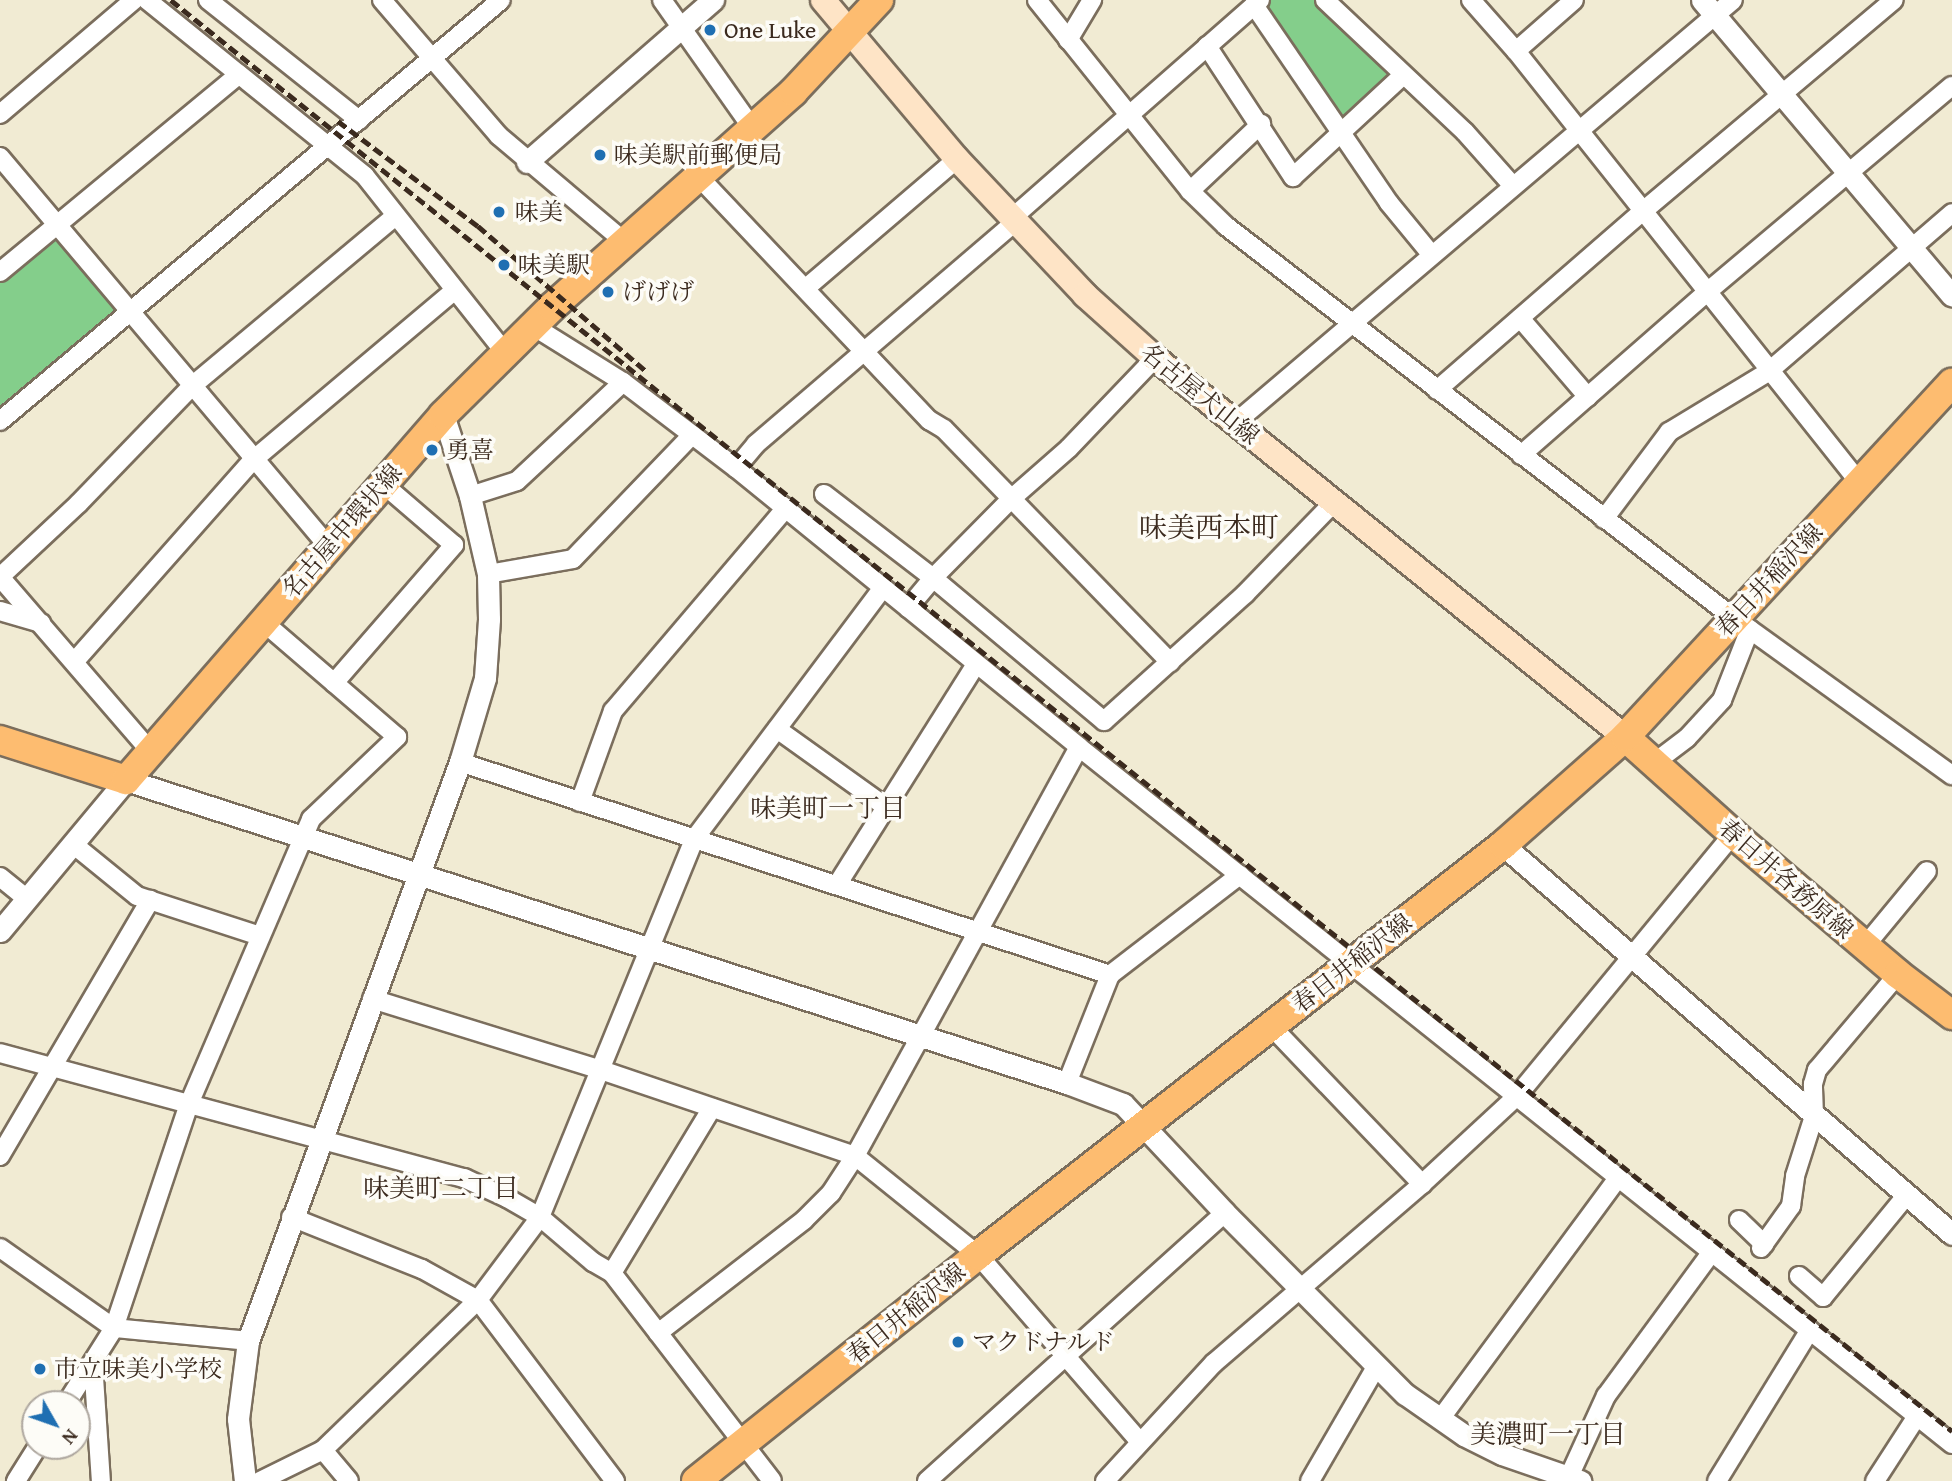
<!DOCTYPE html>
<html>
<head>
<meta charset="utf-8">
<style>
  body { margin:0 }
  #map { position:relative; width:1952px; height:1481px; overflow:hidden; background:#f1ebd3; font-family:"Gentium Book Plus","Noto Serif JP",serif }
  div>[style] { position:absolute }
  .green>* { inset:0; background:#84ce8b }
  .roads { filter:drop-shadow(2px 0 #7b6e5d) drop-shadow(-2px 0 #7b6e5d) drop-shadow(0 2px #7b6e5d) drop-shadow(0 -2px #7b6e5d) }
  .minor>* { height:18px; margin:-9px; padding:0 9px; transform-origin:9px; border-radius:9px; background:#fff }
  .tertiary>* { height:21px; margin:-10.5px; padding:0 10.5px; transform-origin:10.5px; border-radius:10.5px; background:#fff }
  .secondary>* { height:24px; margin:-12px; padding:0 12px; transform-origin:12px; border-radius:12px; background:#fee4c6 }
  .primary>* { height:28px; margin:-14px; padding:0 14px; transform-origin:14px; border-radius:14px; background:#fdbc70 }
  .rail>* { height:4.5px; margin-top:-2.25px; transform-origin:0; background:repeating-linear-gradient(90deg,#3b2a1e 0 10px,transparent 0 15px) }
  .dots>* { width:19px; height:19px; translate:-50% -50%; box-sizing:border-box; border:4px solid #fdfcf7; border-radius:50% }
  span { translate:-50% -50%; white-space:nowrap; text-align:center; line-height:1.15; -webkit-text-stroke:7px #fdfcf7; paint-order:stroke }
  .poi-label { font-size:24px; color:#3b2a1e }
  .left { translate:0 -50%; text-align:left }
  .street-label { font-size:24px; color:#3b2a1e }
  .neighbourhood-label { font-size:26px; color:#3b2a1e }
  .quarter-label { font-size:28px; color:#3b2a1e }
  .north { position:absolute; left:21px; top:1390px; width:70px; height:70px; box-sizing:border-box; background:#fdfcf7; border:2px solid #afa8a0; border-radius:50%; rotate:130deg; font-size:19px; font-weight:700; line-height:28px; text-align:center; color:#3b2a1e }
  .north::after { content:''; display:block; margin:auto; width:24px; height:32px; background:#1f6fb2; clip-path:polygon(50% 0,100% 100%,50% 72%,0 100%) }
</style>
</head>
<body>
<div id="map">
  <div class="green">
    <div style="clip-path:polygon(1269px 0,1321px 0,1395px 73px,1348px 121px,1340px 121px,1265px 11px,1265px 4px)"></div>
    <div style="clip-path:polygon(53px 239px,59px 239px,114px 305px,114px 311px,0 406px,0 282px)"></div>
  </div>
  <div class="roads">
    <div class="minor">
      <div style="left:147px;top:0;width:280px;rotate:38.9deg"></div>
      <div style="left:365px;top:176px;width:227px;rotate:51.6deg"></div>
      <div style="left:208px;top:0;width:193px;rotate:38.5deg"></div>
      <div style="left:382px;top:0;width:179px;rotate:49.3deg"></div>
      <div style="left:499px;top:136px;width:165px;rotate:40.1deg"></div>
      <div style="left:662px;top:0;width:158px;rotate:54.8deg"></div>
      <div style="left:1037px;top:0;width:245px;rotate:51.3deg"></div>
      <div style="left:1190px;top:191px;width:50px;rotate:44.2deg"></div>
      <div style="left:1226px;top:226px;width:642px;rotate:37.66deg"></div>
      <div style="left:1734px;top:618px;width:269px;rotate:35.8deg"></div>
      <div style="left:1325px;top:0;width:192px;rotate:43.3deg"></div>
      <div style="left:1465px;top:132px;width:71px;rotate:48.4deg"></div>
      <div style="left:1471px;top:0;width:68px;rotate:48.6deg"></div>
      <div style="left:1516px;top:51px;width:551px;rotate:51.49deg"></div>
      <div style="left:1254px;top:5px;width:240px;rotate:55.7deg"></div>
      <div style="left:1389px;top:203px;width:66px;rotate:50.5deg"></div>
      <div style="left:1068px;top:40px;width:47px;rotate:-59deg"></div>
      <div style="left:1207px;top:46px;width:157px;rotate:56.7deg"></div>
      <div style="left:1293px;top:177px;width:150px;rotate:-42.8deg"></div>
      <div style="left:1516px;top:51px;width:77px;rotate:-41.3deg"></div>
      <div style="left:0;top:114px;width:176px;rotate:-40.4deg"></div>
      <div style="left:0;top:157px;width:509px;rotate:49.86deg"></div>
      <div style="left:699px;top:177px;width:335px;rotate:46.6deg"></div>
      <div style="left:929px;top:420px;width:17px;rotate:31deg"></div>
      <div style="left:944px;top:429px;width:325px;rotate:45.9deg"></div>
      <div style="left:1190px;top:191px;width:98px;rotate:-43.3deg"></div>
      <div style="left:1012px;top:218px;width:330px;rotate:-41.3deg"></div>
      <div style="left:0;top:272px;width:310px;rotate:-39.6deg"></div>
      <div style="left:806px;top:288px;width:199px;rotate:-40.5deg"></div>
      <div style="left:1520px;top:318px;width:104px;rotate:49.3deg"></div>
      <div style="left:533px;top:326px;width:106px;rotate:31.9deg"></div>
      <div style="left:623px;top:382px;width:142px;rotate:37.3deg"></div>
      <div style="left:736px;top:468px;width:442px;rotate:39.1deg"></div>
      <div style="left:1079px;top:747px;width:1117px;rotate:38.6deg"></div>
      <div style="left:1437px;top:390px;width:271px;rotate:-41deg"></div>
      <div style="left:1642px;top:212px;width:329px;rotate:-40.1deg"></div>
      <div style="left:0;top:421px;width:654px;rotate:-40.04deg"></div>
      <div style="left:1235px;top:423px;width:653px;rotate:-40.34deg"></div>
      <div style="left:1521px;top:455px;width:247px;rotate:-41.2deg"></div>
      <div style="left:1707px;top:292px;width:320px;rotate:-40.1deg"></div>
      <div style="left:736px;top:468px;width:31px;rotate:-50deg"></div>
      <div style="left:756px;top:444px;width:341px;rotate:-40.6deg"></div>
      <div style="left:824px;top:494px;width:138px;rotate:37.6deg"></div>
      <div style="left:933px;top:578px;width:223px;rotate:39.9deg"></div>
      <div style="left:1104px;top:721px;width:190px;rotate:-42deg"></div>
      <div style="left:1245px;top:594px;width:128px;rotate:-45.9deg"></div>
      <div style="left:470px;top:496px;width:49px;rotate:-17.7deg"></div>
      <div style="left:517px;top:481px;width:145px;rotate:-43deg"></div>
      <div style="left:1604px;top:519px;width:109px;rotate:-53.2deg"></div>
      <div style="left:1669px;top:432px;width:116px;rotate:-31.2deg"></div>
      <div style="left:1768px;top:372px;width:243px;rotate:-40.8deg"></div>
      <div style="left:488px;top:574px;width:86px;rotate:-10deg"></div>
      <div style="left:573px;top:559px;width:172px;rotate:-46.2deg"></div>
      <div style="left:0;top:577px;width:108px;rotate:-43.1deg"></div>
      <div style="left:79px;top:503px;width:163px;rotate:-46deg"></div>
      <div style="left:192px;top:386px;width:265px;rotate:-39.9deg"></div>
      <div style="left:0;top:577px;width:230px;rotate:49.2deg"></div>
      <div style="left:908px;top:608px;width:39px;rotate:-50deg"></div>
      <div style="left:933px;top:578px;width:111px;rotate:-45.4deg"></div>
      <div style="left:1011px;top:499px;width:77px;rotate:-41.3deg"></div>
      <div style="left:1069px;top:448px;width:124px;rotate:-46.3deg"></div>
      <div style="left:0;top:611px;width:43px;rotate:16.3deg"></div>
      <div style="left:75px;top:661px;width:268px;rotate:-48.5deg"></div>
      <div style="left:253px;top:460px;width:263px;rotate:-40.1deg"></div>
      <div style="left:334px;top:683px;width:183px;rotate:-49deg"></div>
      <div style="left:454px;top:545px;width:94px;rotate:-139.3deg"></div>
      <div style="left:777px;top:729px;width:134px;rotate:35.6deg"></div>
      <div style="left:460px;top:762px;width:684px;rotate:18.14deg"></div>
      <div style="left:1110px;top:975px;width:164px;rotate:-37.6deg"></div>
      <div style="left:1654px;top:763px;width:41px;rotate:-37.1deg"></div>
      <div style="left:1687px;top:738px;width:52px;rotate:-47.4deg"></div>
      <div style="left:1722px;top:700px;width:76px;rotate:-68.5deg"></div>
      <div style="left:580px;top:802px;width:97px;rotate:-70.1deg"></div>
      <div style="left:613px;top:711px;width:267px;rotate:-49.6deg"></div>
      <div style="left:73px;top:844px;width:82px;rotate:39.1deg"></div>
      <div style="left:137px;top:896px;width:129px;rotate:18deg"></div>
      <div style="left:0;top:877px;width:35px;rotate:39deg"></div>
      <div style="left:837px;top:885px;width:261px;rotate:-57.8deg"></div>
      <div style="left:1865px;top:946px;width:97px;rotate:-50.4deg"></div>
      <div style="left:372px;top:999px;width:240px;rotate:17.2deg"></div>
      <div style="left:601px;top:1070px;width:268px;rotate:18.7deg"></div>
      <div style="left:855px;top:1156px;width:158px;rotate:38.8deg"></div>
      <div style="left:978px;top:1255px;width:247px;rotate:49.1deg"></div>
      <div style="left:1271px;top:1026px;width:219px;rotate:46.3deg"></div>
      <div style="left:0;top:1053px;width:481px;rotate:15.1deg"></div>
      <div style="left:464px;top:1178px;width:47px;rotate:24.9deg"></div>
      <div style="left:507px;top:1198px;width:38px;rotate:30deg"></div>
      <div style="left:540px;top:1217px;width:70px;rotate:40.3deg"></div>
      <div style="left:593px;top:1262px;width:22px;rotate:30deg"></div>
      <div style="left:612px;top:1273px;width:262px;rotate:52.4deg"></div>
      <div style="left:1067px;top:1083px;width:116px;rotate:-68.3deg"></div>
      <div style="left:0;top:1156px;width:297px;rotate:-59.6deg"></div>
      <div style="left:291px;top:1217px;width:141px;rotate:21.7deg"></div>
      <div style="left:422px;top:1269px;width:64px;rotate:29deg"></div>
      <div style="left:478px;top:1300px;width:227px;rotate:52.9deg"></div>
      <div style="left:1739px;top:1220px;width:35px;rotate:44deg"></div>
      <div style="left:0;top:1248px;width:139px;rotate:35.1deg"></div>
      <div style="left:114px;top:1328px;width:135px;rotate:5.5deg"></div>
      <div style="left:1761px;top:1248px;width:52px;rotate:-54.5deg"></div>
      <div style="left:1791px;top:1206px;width:30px;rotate:-82deg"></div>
      <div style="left:1795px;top:1176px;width:63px;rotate:-72.4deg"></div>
      <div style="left:1814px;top:1116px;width:32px;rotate:-92deg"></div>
      <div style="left:1813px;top:1084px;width:15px;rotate:-74deg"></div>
      <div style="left:1817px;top:1070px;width:126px;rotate:-49.8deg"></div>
      <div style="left:612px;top:1273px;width:193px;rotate:-58.8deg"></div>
      <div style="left:1799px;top:1276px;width:32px;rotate:41deg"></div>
      <div style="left:1823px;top:1297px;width:131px;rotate:-50.6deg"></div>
      <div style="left:658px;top:1333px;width:185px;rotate:-37.7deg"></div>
      <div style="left:804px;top:1220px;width:38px;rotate:-45deg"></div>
      <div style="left:831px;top:1193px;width:44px;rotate:-57deg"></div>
      <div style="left:855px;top:1156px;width:466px;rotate:-61.3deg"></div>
      <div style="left:93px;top:1362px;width:119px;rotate:86.2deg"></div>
      <div style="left:66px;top:1404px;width:90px;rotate:-57.7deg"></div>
      <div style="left:114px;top:1328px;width:236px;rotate:-71.5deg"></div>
      <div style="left:189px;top:1104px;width:310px;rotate:-66.8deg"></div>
      <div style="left:311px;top:819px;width:119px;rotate:-43.6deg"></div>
      <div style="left:397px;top:737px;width:178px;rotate:-139.3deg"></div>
      <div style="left:1441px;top:1418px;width:300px;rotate:-53.6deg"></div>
      <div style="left:323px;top:1450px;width:40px;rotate:50deg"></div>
      <div style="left:16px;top:1481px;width:41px;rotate:-57.8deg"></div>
      <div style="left:260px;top:1481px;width:70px;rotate:-26.2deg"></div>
      <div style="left:323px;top:1450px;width:216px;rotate:-44.1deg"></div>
      <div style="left:478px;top:1300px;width:104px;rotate:-53.2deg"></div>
      <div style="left:540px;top:1217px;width:409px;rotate:-67.8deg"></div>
      <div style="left:695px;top:838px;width:313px;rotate:-53.1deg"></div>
      <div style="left:927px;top:1481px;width:401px;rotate:-42deg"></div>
      <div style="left:1105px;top:1481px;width:161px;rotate:-47.3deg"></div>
      <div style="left:1214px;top:1363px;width:274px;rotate:-40.7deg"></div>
      <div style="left:1422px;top:1184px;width:129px;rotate:-42.8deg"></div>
      <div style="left:1517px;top:1096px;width:340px;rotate:-50.5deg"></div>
      <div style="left:1310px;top:1481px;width:132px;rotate:-59.9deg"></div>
      <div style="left:1567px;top:1481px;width:94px;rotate:-65.4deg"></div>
      <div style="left:1606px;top:1396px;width:177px;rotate:-53.7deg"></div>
      <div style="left:1717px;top:1481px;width:177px;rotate:-58.4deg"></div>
      <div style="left:1875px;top:1481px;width:77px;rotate:-57.1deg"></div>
    </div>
    <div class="tertiary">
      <div style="left:1702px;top:0;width:387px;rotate:49.8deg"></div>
      <div style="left:527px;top:162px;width:247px;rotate:-41.1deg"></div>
      <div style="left:1503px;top:845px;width:594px;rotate:40.9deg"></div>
      <div style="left:0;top:931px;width:197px;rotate:-50.2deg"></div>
      <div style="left:126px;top:780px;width:989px;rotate:17.85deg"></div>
      <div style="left:1067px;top:1083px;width:60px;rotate:20.6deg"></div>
      <div style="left:1123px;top:1104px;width:149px;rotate:46.9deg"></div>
      <div style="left:1225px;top:1213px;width:255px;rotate:45.2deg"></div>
      <div style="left:1405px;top:1394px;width:72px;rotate:34.8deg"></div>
      <div style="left:1464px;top:1435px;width:42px;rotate:26.6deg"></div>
      <div style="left:1502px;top:1454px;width:83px;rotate:19.1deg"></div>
      <div style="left:245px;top:1481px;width:62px;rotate:-96.4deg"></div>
      <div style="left:238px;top:1419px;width:79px;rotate:-82.7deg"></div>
      <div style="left:248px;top:1341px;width:617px;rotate:-69.89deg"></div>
      <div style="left:460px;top:762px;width:88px;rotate:-73.4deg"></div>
      <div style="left:485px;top:678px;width:59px;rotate:-86.1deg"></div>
      <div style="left:489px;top:619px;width:45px;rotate:-91.3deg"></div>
      <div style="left:488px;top:574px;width:80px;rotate:-103deg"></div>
      <div style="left:470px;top:496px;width:85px;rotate:-108.4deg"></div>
    </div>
    <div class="secondary">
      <div style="left:823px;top:0;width:208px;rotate:49.9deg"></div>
      <div style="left:957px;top:159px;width:187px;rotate:46.7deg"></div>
      <div style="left:1085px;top:295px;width:94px;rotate:42deg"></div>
      <div style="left:1155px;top:358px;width:604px;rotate:38.88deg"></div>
    </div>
    <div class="primary">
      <div style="left:1625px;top:737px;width:145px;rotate:41.9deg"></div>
      <div style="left:1733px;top:834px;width:216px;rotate:40.3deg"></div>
      <div style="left:1898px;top:974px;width:68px;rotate:37.2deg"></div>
      <div style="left:0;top:740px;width:132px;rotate:17.6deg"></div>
      <div style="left:126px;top:780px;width:483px;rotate:-49deg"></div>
      <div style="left:443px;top:415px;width:153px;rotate:-44.7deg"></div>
      <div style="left:552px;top:307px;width:323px;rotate:-41.7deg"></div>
      <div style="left:793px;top:92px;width:126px;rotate:-46.9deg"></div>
      <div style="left:696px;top:1481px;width:361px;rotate:-38.7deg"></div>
      <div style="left:978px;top:1255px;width:666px;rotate:-37.99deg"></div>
      <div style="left:1503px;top:845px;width:163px;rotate:-41.5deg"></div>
      <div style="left:1625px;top:737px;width:482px;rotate:-47.3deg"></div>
    </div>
  </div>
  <div class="rail">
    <div style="left:171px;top:0;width:2285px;rotate:38.78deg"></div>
    <div style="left:338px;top:121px;width:175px;rotate:36.9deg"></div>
    <div style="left:478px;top:226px;width:221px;rotate:40.8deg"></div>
  </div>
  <div class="dots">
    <div style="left:710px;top:30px;background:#1f6fb2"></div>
    <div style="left:600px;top:155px;background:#1f6fb2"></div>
    <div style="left:499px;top:212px;background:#1f6fb2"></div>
    <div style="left:504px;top:265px;background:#1f6fb2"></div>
    <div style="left:608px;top:292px;background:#1f6fb2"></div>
    <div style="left:432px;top:450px;background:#1f6fb2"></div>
    <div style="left:958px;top:1342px;background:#1f6fb2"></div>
    <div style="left:40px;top:1369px;background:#1f6fb2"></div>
  </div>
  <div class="poi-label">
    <span class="left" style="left:724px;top:30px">One Luke</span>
    <span class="left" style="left:614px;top:155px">味美駅前郵便局</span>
    <span class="left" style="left:515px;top:212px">味美</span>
    <span class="left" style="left:518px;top:265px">味美駅</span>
    <span class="left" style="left:622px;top:292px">げげげ</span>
    <span class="left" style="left:446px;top:450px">勇喜</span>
    <span class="left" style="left:972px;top:1342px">マクドナルド</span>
    <span class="left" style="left:54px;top:1369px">市立味美小学校</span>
  </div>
  <div class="street-label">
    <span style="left:1200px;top:394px;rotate:39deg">名古屋犬山線</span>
    <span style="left:342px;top:531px;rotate:-49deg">名古屋中環状線</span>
    <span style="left:1769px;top:580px;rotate:-47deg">春日井稲沢線</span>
    <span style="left:1786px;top:879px;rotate:41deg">春日井各務原線</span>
    <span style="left:1352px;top:963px;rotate:-38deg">春日井稲沢線</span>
    <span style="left:906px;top:1313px;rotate:-39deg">春日井稲沢線</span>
  </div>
  <div class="neighbourhood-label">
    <span style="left:828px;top:808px">味美町一丁目</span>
    <span style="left:441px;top:1188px">味美町二丁目</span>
    <span style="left:1548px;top:1434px">美濃町一丁目</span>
  </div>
  <div class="quarter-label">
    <span style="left:1209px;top:527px">味美西本町</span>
  </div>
  <div class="north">N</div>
</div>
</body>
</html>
